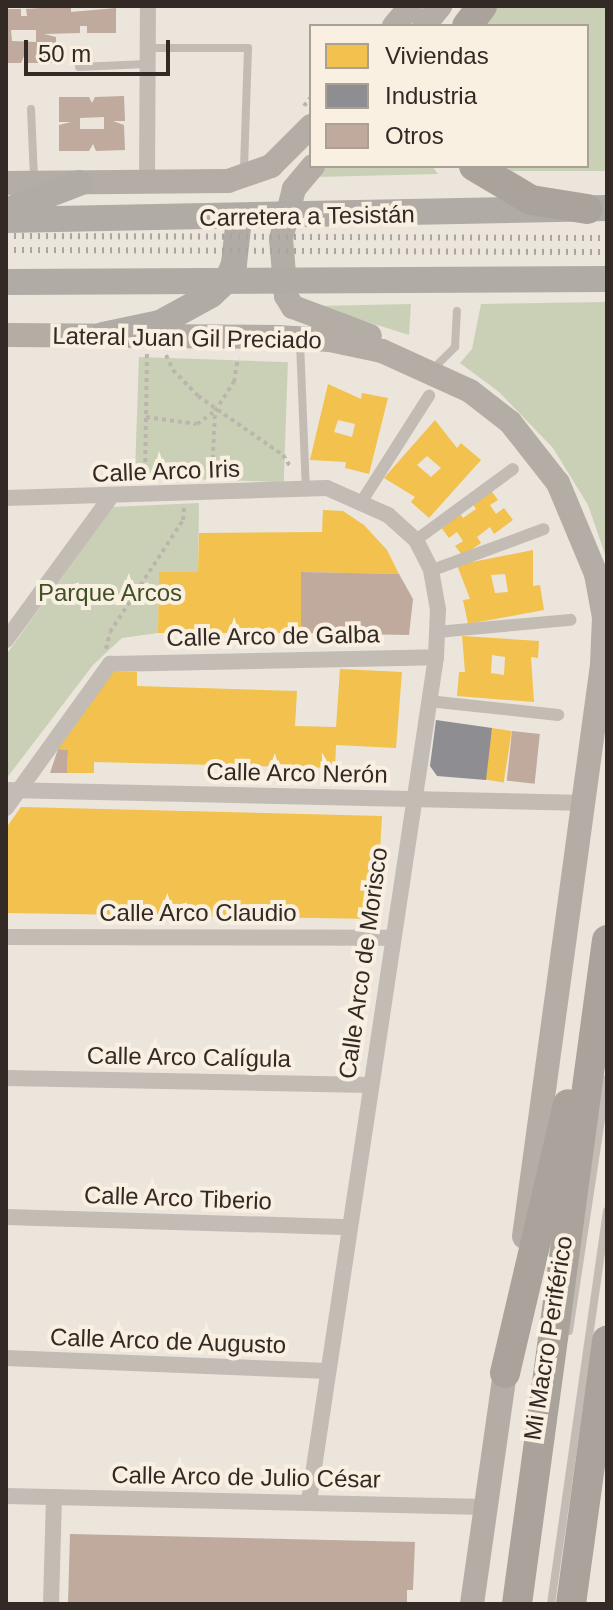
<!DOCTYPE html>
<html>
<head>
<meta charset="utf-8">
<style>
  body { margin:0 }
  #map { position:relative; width:613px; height:1610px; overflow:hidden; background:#ebe5dc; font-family:Arial,sans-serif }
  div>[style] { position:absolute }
  .green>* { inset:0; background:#cad0b6; transform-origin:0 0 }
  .homes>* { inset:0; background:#f2c14e; transform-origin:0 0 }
  .industry>* { inset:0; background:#8d8d92 }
  .building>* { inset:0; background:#bfaa9d; transform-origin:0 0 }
  .path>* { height:4px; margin-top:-2px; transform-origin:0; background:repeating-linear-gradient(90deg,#bcb5ae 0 4px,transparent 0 8px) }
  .service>* { height:8px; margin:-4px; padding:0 4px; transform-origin:4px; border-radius:4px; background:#c3bcb5 }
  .pedestrian>* { height:12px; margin:-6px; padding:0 6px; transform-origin:6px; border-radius:6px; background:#c3bcb5 }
  .minor>* { height:16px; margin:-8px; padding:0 8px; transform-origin:8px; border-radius:8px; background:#c3bcb5 }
  .secondary>* { height:24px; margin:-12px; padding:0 12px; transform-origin:12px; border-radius:12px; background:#b4ada6 }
  .primary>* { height:26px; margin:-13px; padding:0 13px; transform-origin:13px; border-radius:13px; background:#b1aba5 }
  .motorway>* { height:30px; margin:-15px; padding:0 15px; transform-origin:15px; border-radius:15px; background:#a9a39c }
  .rail>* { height:6px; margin-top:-3px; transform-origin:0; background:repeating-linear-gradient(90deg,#aba5a0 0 2px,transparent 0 8px) }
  span { translate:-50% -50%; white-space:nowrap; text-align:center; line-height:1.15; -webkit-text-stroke:8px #f9f0e2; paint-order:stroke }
  .street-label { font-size:24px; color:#332a25 }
  .park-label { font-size:24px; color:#405128 }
  .frame { position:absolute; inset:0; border:8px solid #332a25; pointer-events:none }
  .legend { position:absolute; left:309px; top:24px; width:280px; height:144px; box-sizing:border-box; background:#f9f0e2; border:2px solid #aaa196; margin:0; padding:10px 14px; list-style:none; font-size:24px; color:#332a25 }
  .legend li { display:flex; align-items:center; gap:16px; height:40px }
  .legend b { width:40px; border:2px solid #aaa196 }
  .scale { position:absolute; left:24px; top:40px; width:146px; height:36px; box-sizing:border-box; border:4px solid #332a25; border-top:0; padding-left:10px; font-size:24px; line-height:28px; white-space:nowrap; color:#332a25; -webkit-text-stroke:6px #f9f0e2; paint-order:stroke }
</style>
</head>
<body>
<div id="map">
  <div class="green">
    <div style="clip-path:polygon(494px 6px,607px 6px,607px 171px,512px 171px,505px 166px,587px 166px,587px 26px,479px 26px)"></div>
    <div style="clip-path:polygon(325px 166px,432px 166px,438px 174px,316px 177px)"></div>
    <div style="clip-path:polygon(607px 302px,607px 560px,588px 505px,553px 448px,499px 392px,460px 363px,472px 349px,481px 304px)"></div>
    <div style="clip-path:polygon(411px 304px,409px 335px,317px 306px)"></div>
    <div style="left:139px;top:357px;width:149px;height:120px;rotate:2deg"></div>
    <div style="clip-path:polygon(199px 503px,198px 572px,159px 572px,158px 633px,122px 638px,93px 665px,6px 779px,6px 655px,112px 507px)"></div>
  </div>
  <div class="homes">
    <div style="clip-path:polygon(evenodd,328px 384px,361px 399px,362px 393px,388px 398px,369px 474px,345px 468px,346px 462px,310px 460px,328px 384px,338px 420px,355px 424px,352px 437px,334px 432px,338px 420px)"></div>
    <div style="clip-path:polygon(evenodd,435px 420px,457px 448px,461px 443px,481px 460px,429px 518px,411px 502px,415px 497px,384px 478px,435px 420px,427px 456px,441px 468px,431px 477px,417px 465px,427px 456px)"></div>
    <div style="clip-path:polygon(490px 489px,498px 500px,490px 505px,496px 514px,504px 508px,513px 520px,494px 534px,490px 527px,477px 537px,481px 543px,463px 556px,455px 546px,463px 541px,457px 532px,449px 538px,440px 526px,459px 512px,463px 518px,476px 509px,472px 503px)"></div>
    <div style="clip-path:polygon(323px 510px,343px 511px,364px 525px,387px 550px,399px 574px,301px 572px,301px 633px,158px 633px,159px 572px,198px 572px,199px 533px,322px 532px)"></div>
    <div style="clip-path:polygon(evenodd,533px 550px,533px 586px,540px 585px,544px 610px,468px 624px,463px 600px,470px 599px,457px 565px,533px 550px,505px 574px,508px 592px,495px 593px,491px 575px,505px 574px)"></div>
    <div style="clip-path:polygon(evenodd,462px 636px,539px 641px,538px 658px,531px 657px,534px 702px,457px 696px,459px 672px,465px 672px,462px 636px,492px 655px,505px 657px,504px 675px,491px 673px,492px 655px)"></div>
    <div style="clip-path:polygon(340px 669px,402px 672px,396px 748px,336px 745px,335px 768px,94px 762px,94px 773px,67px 773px,68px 750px,58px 749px,113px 672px,137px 672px,137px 686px,297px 691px,295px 726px,336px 727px)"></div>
    <div style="left:492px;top:728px;width:20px;height:52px;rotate:9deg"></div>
    <div style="clip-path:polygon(21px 807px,382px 816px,376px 919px,6px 913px,6px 828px)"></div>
  </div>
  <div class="industry">
    <div style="clip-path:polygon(436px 720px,492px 728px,486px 780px,437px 776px,430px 766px)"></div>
  </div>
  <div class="building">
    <div style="clip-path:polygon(evenodd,71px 6px,71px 12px,116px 8px,116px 33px,87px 33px,87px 26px,80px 26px,80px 33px,44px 34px,56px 37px,56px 63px,27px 63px,24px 56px,21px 63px,6px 63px,6px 9px,21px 9px,21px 16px,27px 16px,26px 9px,71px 6px,11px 30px,36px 30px,36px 42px,12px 41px,11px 30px)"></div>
    <div style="clip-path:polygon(evenodd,124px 96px,125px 121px,113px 121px,124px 125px,125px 150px,96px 151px,93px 144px,89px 151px,59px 151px,59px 125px,71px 122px,59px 122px,59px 97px,89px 97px,92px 103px,95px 97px,124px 96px,104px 117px,104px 129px,80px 129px,80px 118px,104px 117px)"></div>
    <div style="clip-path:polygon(301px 572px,399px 574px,413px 599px,409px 635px,301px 633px)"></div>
    <div style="left:512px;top:731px;width:28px;height:50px;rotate:6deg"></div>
    <div style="clip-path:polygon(58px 749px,68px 750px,67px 773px,50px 773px)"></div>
    <div style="clip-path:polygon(70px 1534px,415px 1542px,413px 1590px,407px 1590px,407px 1604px,68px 1604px)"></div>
  </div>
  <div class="path">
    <div style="left:304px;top:106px;width:11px;rotate:-52deg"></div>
    <div style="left:166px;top:355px;width:17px;rotate:65deg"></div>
    <div style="left:173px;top:370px;width:36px;rotate:46deg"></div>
    <div style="left:198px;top:396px;width:103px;rotate:34.8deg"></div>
    <div style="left:283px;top:455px;width:15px;rotate:58deg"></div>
    <div style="left:146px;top:417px;width:51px;rotate:7.8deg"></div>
    <div style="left:197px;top:424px;width:22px;rotate:-36deg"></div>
    <div style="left:212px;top:475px;width:64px;rotate:-87.3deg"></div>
    <div style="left:215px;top:411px;width:35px;rotate:-57deg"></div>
    <div style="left:234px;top:382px;width:24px;rotate:-81deg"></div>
    <div style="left:145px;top:478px;width:124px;rotate:-89.1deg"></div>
    <div style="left:106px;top:649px;width:17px;rotate:-77deg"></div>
    <div style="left:110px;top:632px;width:134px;rotate:-56.9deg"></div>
    <div style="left:183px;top:520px;width:12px;rotate:-85deg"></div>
  </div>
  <div class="service">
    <div style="left:148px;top:48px;width:100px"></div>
    <div style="left:248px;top:48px;width:122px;rotate:91.9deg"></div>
    <div style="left:79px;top:67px;width:68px;rotate:-2.5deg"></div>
    <div style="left:31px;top:109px;width:69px;rotate:87.5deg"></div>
    <div style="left:300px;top:342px;width:147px;rotate:87.7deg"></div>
    <div style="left:431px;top:371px;width:34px;rotate:-45deg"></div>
    <div style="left:455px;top:347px;width:36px;rotate:-87deg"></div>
    <div style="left:569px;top:1331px;width:255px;rotate:-81.4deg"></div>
    <div style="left:551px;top:1604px;width:397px;rotate:-81.9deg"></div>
  </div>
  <div class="pedestrian">
    <div style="left:362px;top:501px;width:125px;rotate:-57.5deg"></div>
    <div style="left:416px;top:540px;width:120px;rotate:-36.2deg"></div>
    <div style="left:430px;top:571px;width:121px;rotate:-20.2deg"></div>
    <div style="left:437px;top:632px;width:134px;rotate:-5.2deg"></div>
    <div style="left:428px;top:701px;width:131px;rotate:6.1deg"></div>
  </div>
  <div class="minor">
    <div style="left:147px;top:183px;width:177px;rotate:-89.7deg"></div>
    <div style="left:6px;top:498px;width:321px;rotate:-1.8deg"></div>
    <div style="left:327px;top:488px;width:67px;rotate:23.9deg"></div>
    <div style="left:388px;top:515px;width:38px;rotate:42deg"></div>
    <div style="left:416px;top:540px;width:34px;rotate:63deg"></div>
    <div style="left:431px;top:570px;width:40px;rotate:80deg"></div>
    <div style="left:438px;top:609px;width:48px;rotate:92.4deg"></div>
    <div style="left:436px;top:657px;width:854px;rotate:98.56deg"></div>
    <div style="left:6px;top:640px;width:176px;rotate:-53.8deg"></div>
    <div style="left:6px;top:790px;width:580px;rotate:1.28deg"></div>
    <div style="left:6px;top:808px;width:178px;rotate:-54.2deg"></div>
    <div style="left:110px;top:664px;width:326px;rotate:-1.2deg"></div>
    <div style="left:6px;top:937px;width:385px;rotate:0.1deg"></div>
    <div style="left:6px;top:1078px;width:364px;rotate:1.1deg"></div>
    <div style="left:6px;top:1217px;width:343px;rotate:1.7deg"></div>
    <div style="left:6px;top:1358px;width:322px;rotate:2.3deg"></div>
    <div style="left:6px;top:1496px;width:480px;rotate:1.3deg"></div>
    <div style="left:51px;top:1604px;width:107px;rotate:-88.4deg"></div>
  </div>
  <div class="secondary">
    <div style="left:394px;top:26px;width:26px;rotate:-50deg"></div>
    <div style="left:424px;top:26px;width:26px;rotate:-51deg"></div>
    <div style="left:313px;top:166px;width:30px;rotate:130deg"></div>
    <div style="left:294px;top:189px;width:52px;rotate:104.6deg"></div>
    <div style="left:281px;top:239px;width:57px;rotate:85deg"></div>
    <div style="left:286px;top:296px;width:13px;rotate:58deg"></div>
    <div style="left:293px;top:307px;width:82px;rotate:20.6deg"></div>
    <div style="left:6px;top:183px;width:222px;rotate:-0.5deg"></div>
    <div style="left:228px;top:181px;width:46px;rotate:-19.2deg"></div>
    <div style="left:271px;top:166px;width:57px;rotate:-45deg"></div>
    <div style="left:6px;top:335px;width:271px;rotate:0.4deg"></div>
    <div style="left:277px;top:337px;width:53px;rotate:3.2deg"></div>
    <div style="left:330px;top:340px;width:53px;rotate:11.9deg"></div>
    <div style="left:382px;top:351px;width:97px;rotate:24.4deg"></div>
    <div style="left:470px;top:391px;width:51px;rotate:37.8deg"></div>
    <div style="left:510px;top:422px;width:78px;rotate:51.8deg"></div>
    <div style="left:558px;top:483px;width:99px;rotate:67.3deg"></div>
    <div style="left:596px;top:574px;width:44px;rotate:79.5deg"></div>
    <div style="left:604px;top:617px;width:48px;rotate:92.4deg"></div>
    <div style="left:602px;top:665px;width:577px;rotate:97.77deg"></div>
    <div style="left:472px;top:1604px;width:249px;rotate:-81.9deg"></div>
  </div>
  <div class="primary">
    <div style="left:6px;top:211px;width:78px;rotate:-21deg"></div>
    <div style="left:6px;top:220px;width:601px;rotate:-1.14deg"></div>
    <div style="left:6px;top:282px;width:601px;rotate:-0.29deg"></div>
    <div style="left:103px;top:335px;width:58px;rotate:-11.9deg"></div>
    <div style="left:160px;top:323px;width:58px;rotate:-28.8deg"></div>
    <div style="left:211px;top:295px;width:22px;rotate:-43deg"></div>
    <div style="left:227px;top:280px;width:17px;rotate:-66deg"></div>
    <div style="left:234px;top:264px;width:46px;rotate:-83.8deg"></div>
  </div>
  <div class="motorway">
    <div style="left:467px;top:26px;width:25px;rotate:-53deg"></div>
    <div style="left:474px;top:166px;width:66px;rotate:30.8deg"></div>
    <div style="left:531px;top:200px;width:57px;rotate:9.1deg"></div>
    <div style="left:505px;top:1373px;width:276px;rotate:-76.8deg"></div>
    <div style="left:517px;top:1604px;width:670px;rotate:-82.28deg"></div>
    <div style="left:571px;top:1604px;width:266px;rotate:-82.2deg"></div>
  </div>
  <div class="rail">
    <div style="left:6px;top:236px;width:601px;rotate:0.19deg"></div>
    <div style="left:6px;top:250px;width:601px;rotate:0.19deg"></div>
  </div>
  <div class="street-label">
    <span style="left:307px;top:216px;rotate:-1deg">Carretera a Tesistán</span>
    <span style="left:187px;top:338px;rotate:1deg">Lateral Juan Gil Preciado</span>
    <span style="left:166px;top:471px;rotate:-2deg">Calle Arco Iris</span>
    <span style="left:273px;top:636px;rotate:-1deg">Calle Arco de Galba</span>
    <span style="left:297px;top:773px;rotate:1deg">Calle Arco Nerón</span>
    <span style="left:198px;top:913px">Calle Arco Claudio</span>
    <span style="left:363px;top:963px;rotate:-82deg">Calle Arco de Morisco</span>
    <span style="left:189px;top:1057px;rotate:1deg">Calle Arco Calígula</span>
    <span style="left:178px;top:1198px;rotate:2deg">Calle Arco Tiberio</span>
    <span style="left:548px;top:1338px;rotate:-81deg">Mi Macro Periférico</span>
    <span style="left:168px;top:1341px;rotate:2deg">Calle Arco de Augusto</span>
    <span style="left:246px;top:1477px;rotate:1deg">Calle Arco de Julio César</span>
  </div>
  <div class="park-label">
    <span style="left:110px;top:593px">Parque Arcos</span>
  </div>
  <div class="frame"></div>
  <ul class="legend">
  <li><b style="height:22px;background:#f2c14e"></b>Viviendas</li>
  <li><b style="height:22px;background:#8d8d92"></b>Industria</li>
  <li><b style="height:22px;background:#bfaa9d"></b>Otros</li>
  </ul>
  <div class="scale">50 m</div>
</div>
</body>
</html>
